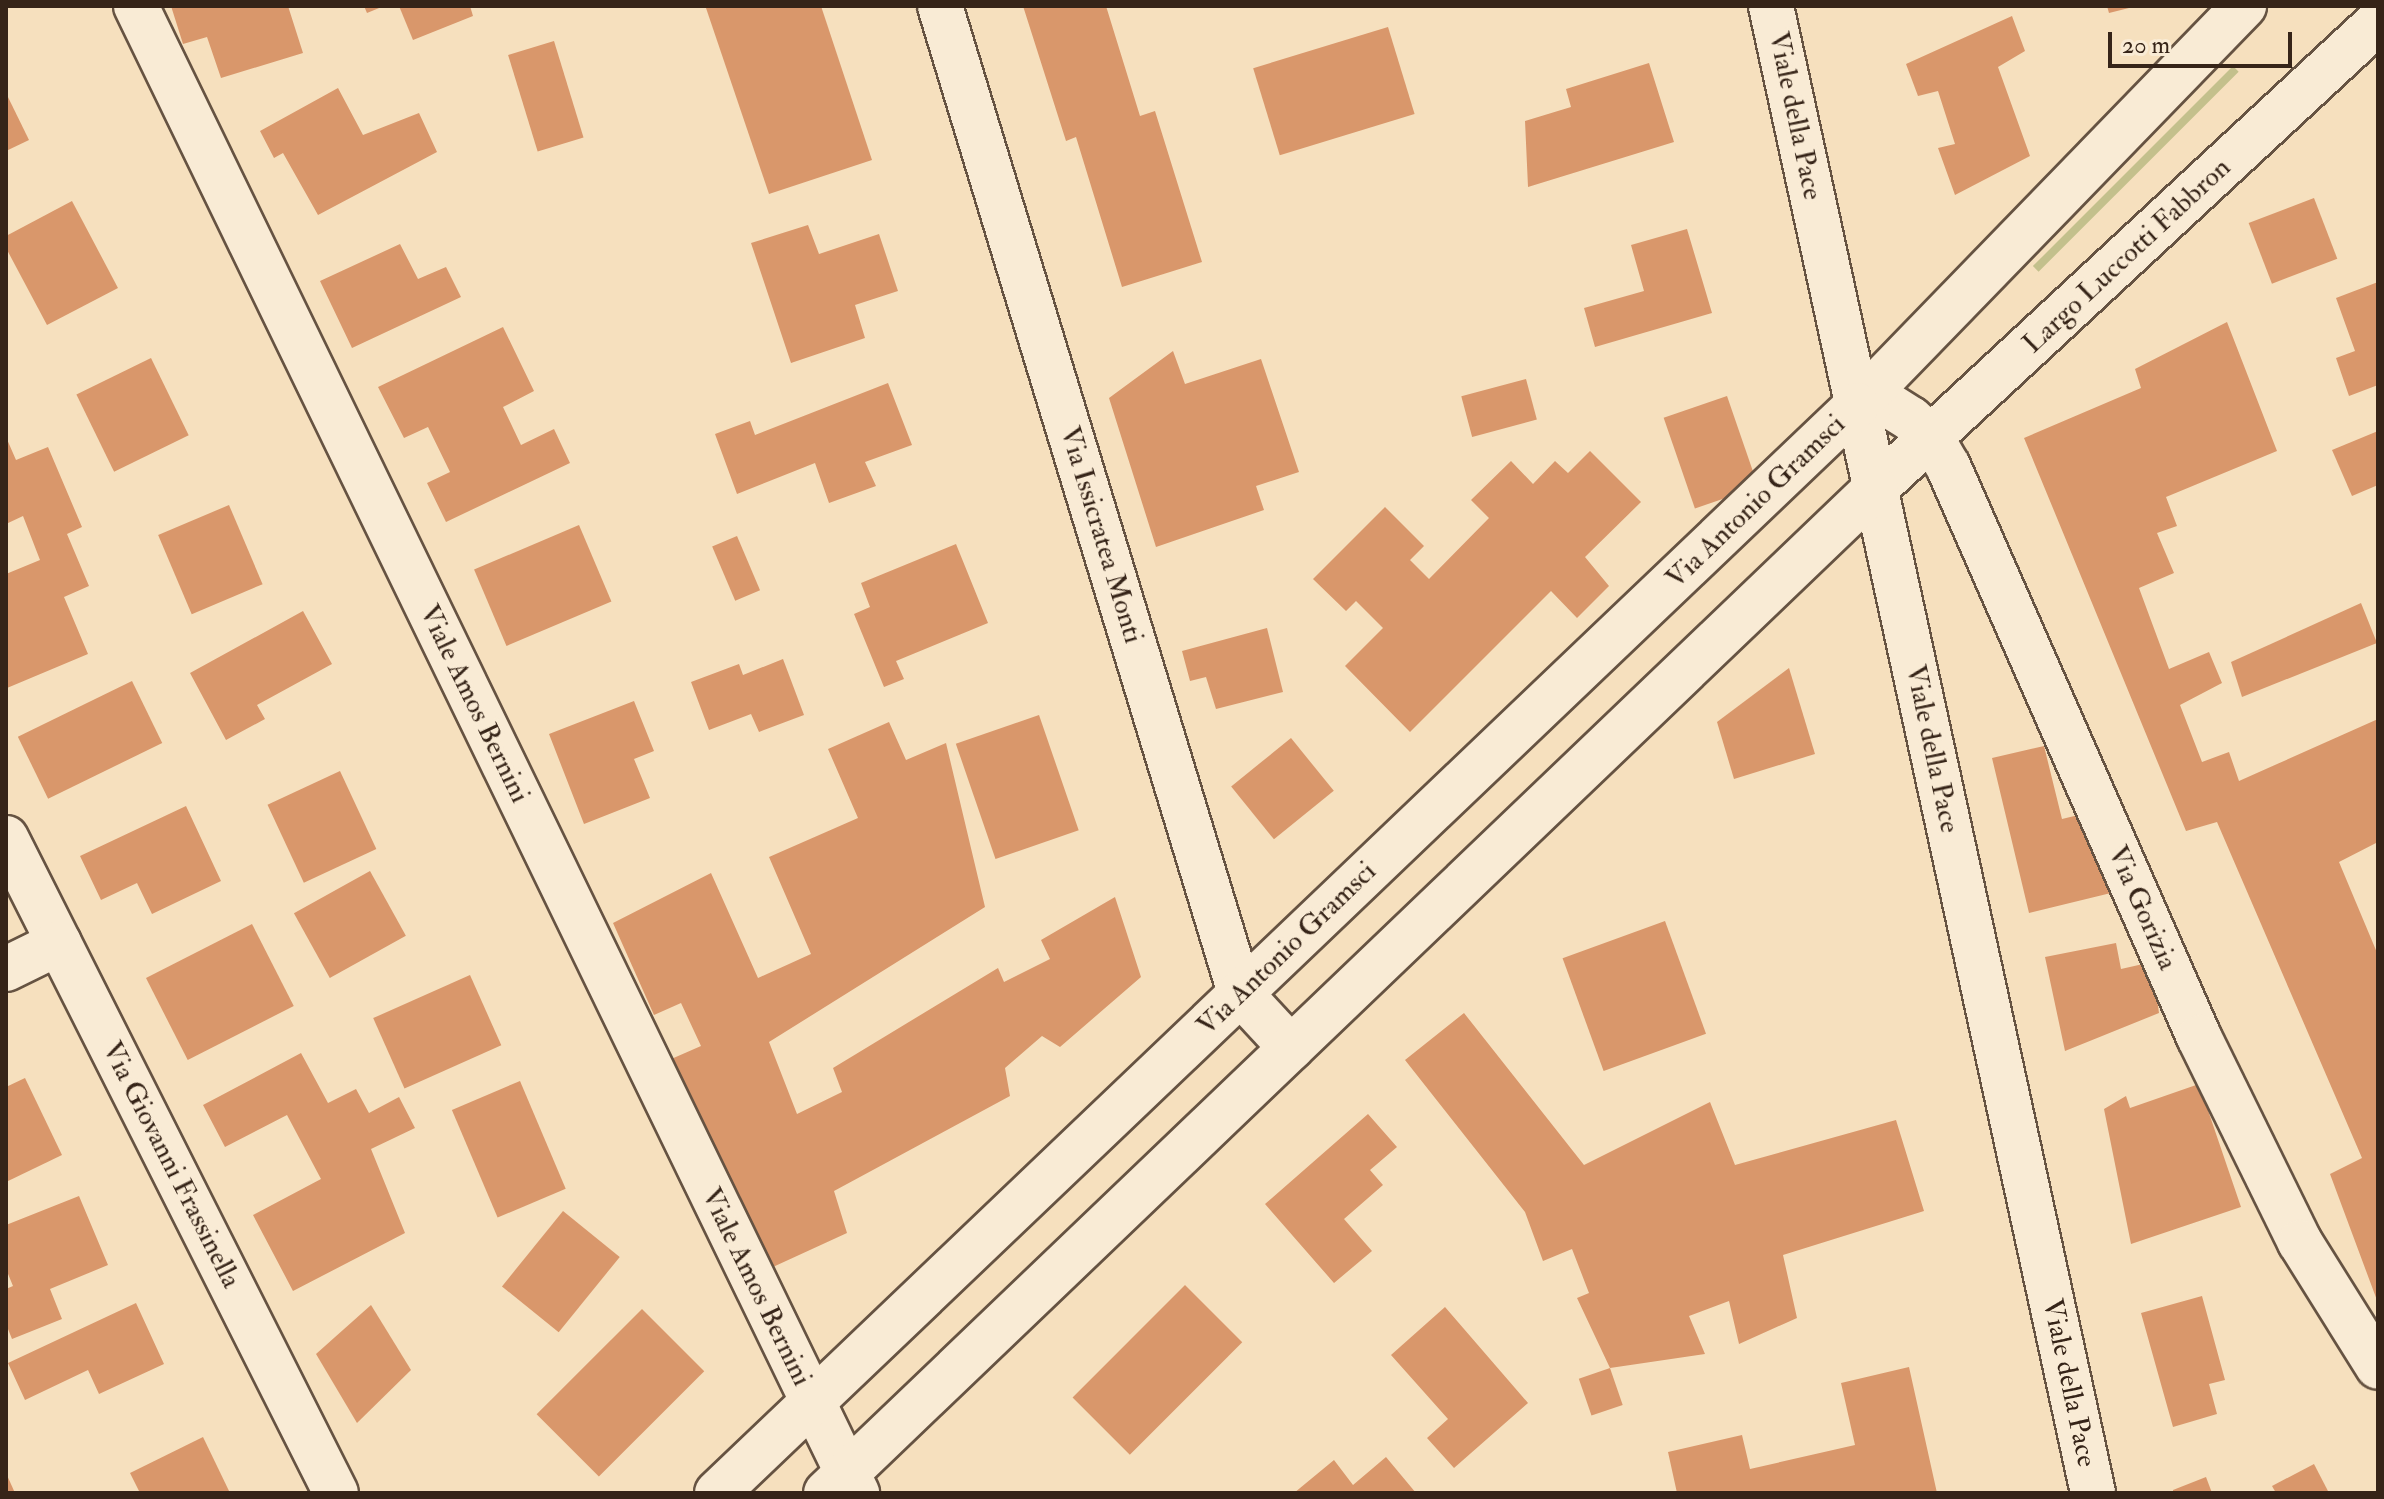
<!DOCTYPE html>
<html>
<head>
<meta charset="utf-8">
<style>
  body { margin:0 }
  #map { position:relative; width:2384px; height:1499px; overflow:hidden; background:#f6e0be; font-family:"IM FELL Double Pica",serif }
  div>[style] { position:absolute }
  .green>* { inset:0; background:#c3c08c; transform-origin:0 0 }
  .building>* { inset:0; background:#d9976b; transform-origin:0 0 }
  .roads { filter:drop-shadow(2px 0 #665342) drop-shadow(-2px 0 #665342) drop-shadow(0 2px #665342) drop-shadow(0 -2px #665342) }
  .street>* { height:44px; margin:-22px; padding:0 22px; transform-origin:22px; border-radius:22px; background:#f9ebd5 }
  .secondary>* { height:44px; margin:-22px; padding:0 22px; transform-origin:22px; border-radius:22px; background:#f9ebd5 }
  span { translate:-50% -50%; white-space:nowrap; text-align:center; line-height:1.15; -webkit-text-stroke:7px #f9ebd5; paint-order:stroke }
  .street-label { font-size:28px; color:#362418 }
  .frame { position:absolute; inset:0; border:8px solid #362418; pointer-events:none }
  .scale { position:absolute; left:2108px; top:32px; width:184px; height:36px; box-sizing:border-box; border:4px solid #362418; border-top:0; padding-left:10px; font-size:24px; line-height:28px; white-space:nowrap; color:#362418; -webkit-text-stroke:6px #f9ebd5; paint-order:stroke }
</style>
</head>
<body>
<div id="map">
  <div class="green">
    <div style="left:2233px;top:66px;width:8px;height:283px;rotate:45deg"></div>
  </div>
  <div class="building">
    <div style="clip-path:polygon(171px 6px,288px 6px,303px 53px,221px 78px,207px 37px,183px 44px)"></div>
    <div style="clip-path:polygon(364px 6px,384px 6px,367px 13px)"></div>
    <div style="clip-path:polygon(399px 6px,470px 6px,473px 16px,413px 40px)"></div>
    <div style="clip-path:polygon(821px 6px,872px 160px,769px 194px,706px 8px)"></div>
    <div style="clip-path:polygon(1023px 6px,1106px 6px,1140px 116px,1155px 111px,1202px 262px,1122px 287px,1076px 137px,1066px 141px)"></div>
    <div style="clip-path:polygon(2107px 6px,2133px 6px,2133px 7px,2109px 13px)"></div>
    <div style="clip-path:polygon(2012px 16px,2025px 51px,1998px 67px,2030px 156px,1955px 195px,1938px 148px,1955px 144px,1938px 91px,1918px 96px,1906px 64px)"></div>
    <div style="left:1388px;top:27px;width:91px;height:141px;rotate:73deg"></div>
    <div style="left:554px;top:41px;width:101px;height:48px;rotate:73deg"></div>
    <div style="clip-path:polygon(1649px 63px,1674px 142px,1528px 187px,1525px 121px,1571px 107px,1566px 89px)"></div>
    <div style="clip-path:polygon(338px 88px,363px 135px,419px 113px,437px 152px,318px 215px,283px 153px,274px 158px,260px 131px)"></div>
    <div style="clip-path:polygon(6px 93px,29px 140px,6px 151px)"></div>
    <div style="left:2314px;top:198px;width:65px;height:70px;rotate:69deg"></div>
    <div style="clip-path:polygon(72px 201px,118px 288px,47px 325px,6px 248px,6px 236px)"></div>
    <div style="clip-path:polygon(808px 225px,819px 254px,879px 234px,898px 291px,855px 305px,865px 338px,791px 363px,751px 243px)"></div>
    <div style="clip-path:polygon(1687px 229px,1712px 313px,1595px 347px,1584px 308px,1644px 291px,1631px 245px)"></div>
    <div style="clip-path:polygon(400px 244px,418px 279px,446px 267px,461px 297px,352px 348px,320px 281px)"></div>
    <div style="clip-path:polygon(2378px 282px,2378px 385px,2349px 396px,2336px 358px,2355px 351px,2336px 298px)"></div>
    <div style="clip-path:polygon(2227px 322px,2277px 451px,2166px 497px,2177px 526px,2157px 533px,2174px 573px,2139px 588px,2169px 669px,2209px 652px,2222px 683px,2180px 705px,2202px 762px,2229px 752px,2239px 781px,2378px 719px,2378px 842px,2339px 862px,2378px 955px,2378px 1303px,2330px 1174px,2362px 1158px,2217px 822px,2186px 831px,2024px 438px,2141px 388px,2135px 369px)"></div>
    <div style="clip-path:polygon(503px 327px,534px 391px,503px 407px,521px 445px,554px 429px,570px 463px,446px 522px,427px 483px,450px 472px,428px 427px,404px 438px,378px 387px)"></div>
    <div style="clip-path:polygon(1173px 351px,1185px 384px,1261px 359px,1299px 472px,1256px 486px,1264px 510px,1156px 547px,1109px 398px)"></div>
    <div style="left:151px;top:358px;width:86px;height:83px;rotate:64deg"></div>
    <div style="left:1526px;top:379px;width:42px;height:67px;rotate:75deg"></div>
    <div style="clip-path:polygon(888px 383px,912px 445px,865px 462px,876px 486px,829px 503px,815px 463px,737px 494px,715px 434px,750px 421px,755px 435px)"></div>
    <div style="left:1727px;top:396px;width:96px;height:67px;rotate:71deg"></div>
    <div style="clip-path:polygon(2378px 431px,2378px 485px,2352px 496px,2332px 450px)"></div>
    <div style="clip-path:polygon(6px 437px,16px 460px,48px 447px,82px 527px,67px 534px,89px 586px,64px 597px,88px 654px,7px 688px,6px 574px,40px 560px,23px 516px,6px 524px)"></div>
    <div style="clip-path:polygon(1590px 451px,1641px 502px,1585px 557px,1609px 586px,1577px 618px,1551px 591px,1410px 732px,1345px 666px,1383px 628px,1356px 601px,1346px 611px,1313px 579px,1385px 507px,1424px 546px,1410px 560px,1429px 579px,1489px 518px,1471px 500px,1511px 461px,1533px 484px,1555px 461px,1568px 473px)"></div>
    <div style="left:229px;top:505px;width:86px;height:77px;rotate:67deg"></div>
    <div style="left:579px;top:525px;width:83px;height:114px;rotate:67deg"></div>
    <div style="left:737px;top:536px;width:59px;height:27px;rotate:67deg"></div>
    <div style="clip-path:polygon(956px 544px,988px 623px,896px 661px,904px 679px,884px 687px,854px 614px,870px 607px,861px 583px)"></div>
    <div style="clip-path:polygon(2361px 603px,2377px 643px,2242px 697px,2231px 662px)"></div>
    <div style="clip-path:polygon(303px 611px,332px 664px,257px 705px,265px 719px,226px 740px,190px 673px)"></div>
    <div style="clip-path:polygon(1267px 628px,1283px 692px,1216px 709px,1206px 677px,1190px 681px,1182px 651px)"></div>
    <div style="clip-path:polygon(783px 659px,804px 715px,759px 732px,751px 714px,709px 730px,691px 682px,739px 664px,743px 675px)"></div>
    <div style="clip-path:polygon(1789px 668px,1815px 754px,1734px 779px,1717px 722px)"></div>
    <div style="left:132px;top:681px;width:69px;height:127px;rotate:64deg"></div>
    <div style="clip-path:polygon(634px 701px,654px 751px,634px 759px,650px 798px,584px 824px,549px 734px)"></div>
    <div style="left:1039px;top:715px;width:122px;height:88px;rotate:71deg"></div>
    <div style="clip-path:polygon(889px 722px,906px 760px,946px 743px,985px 907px,769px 1042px,797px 1114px,842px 1092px,833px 1068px,998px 968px,1004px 982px,1050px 959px,1041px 940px,1115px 897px,1141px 977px,1060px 1047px,1042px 1036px,1005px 1068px,1010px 1096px,834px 1191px,847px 1233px,762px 1272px,669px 1060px,701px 1046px,681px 1003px,654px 1015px,613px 923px,711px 873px,758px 978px,811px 954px,769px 857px,858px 818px,828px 749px)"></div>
    <div style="left:1291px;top:738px;width:68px;height:77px;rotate:51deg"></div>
    <div style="clip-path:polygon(2044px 746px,2062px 819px,2095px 811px,2115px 892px,2029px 913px,1992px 758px)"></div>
    <div style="left:340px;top:771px;width:86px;height:80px;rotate:65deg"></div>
    <div style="clip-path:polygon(186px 806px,221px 881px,152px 914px,137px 883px,101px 900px,80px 856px)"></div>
    <div style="left:370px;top:871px;width:74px;height:87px;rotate:61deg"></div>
    <div style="left:1665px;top:921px;width:120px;height:109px;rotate:70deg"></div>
    <div style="left:252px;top:924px;width:92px;height:119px;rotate:63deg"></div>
    <div style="clip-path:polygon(2116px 943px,2121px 969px,2152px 962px,2159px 1013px,2065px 1051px,2045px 957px)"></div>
    <div style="left:470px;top:975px;width:77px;height:106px;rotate:66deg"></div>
    <div style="clip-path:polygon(1464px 1013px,1584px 1165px,1710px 1102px,1735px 1165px,1896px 1120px,1924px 1211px,1783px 1255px,1797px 1318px,1739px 1344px,1729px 1301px,1689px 1316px,1705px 1354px,1610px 1368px,1577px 1298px,1589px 1293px,1572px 1249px,1543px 1261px,1525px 1212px,1405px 1060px)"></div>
    <div style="clip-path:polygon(301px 1053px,328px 1103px,356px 1089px,369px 1113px,399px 1097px,415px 1128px,371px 1149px,405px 1233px,293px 1291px,253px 1215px,321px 1179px,287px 1115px,225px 1147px,203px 1105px)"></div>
    <div style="clip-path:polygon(25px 1078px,62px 1155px,6px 1182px,6px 1087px)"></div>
    <div style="left:520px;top:1081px;width:117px;height:74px;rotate:67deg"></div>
    <div style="clip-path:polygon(2199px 1084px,2241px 1207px,2131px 1244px,2104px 1109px,2126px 1096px,2130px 1108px)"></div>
    <div style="clip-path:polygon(1368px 1114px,1397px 1147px,1370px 1170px,1383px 1185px,1344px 1219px,1372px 1251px,1334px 1283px,1265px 1204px)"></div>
    <div style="clip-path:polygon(79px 1196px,108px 1265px,50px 1289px,62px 1319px,12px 1339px,6px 1324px,6px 1289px,13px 1286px,6px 1269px,6px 1225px)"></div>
    <div style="left:563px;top:1211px;width:73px;height:97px;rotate:39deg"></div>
    <div style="left:1185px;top:1285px;width:81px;height:159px;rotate:45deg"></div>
    <div style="clip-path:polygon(2202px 1296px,2225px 1380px,2209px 1384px,2217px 1414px,2173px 1427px,2141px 1313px)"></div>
    <div style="clip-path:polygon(136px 1303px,164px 1364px,99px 1394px,88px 1370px,25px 1400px,8px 1363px)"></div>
    <div style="clip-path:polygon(371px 1305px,411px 1370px,357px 1423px,316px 1354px)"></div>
    <div style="clip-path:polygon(1445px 1307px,1528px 1403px,1454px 1468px,1427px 1438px,1448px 1419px,1391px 1355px)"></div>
    <div style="left:642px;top:1309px;width:88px;height:149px;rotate:45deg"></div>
    <div style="clip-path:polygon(1909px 1367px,1937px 1493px,1677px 1493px,1668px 1452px,1742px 1435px,1750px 1469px,1855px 1445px,1841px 1383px)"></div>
    <div style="left:1610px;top:1368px;width:39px;height:33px;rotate:71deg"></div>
    <div style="clip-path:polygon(203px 1437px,230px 1493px,140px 1493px,130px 1473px)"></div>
    <div style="clip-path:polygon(1386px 1457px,1416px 1493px,1294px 1493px,1334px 1460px,1353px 1485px)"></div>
    <div style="clip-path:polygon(2314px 1464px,2329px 1493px,2276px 1493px,2272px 1486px)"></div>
    <div style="clip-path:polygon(6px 1473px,15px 1493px,6px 1493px)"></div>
    <div style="clip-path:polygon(2206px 1477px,2212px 1493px,2173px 1493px,2173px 1490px)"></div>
  </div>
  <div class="roads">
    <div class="street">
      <div style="left:136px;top:6px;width:1653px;rotate:64.13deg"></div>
      <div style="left:940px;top:6px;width:1032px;rotate:73.09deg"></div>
      <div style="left:1240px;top:993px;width:75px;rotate:47.2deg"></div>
      <div style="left:1857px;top:405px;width:30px;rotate:-2deg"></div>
      <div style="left:1887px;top:404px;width:28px;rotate:32deg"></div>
      <div style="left:1911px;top:419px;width:27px;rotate:42deg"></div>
      <div style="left:1931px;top:437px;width:34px;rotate:60deg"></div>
      <div style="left:1948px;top:466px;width:624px;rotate:66.27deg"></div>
      <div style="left:2199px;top:1037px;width:229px;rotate:63.8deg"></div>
      <div style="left:2300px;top:1242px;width:147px;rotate:58deg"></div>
      <div style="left:1857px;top:405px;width:556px;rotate:-45.87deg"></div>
      <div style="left:1876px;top:488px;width:684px;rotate:-42.87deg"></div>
      <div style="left:6px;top:838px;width:733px;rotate:63.26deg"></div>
      <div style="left:6px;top:969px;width:59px;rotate:-26.1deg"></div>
    </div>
    <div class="secondary">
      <div style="left:1771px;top:6px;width:1521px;rotate:77.78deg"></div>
      <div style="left:717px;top:1493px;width:1576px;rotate:-43.66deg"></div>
      <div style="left:826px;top:1493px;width:1453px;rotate:-43.75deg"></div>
    </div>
  </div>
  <div class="street-label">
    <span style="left:1795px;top:116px;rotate:78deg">Viale della Pace</span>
    <span style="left:2127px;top:256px;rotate:-43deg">Largo Luccotti Fabbron</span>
    <span style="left:1756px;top:502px;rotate:-44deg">Via Antonio Gramsci</span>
    <span style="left:1101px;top:535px;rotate:73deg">Via Issicratea Monti</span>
    <span style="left:474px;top:704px;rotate:64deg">Viale Amos Bernini</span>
    <span style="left:1932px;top:749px;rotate:78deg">Viale della Pace</span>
    <span style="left:2142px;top:908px;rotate:66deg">Via Gorizia</span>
    <span style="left:1287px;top:949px;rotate:-44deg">Via Antonio Gramsci</span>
    <span style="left:171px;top:1165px;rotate:63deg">Via Giovanni Frassinella</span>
    <span style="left:756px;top:1287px;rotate:64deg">Viale Amos Bernini</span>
    <span style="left:2069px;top:1383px;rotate:78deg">Viale della Pace</span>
  </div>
  <div class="frame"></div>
  <div class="scale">20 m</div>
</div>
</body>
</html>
